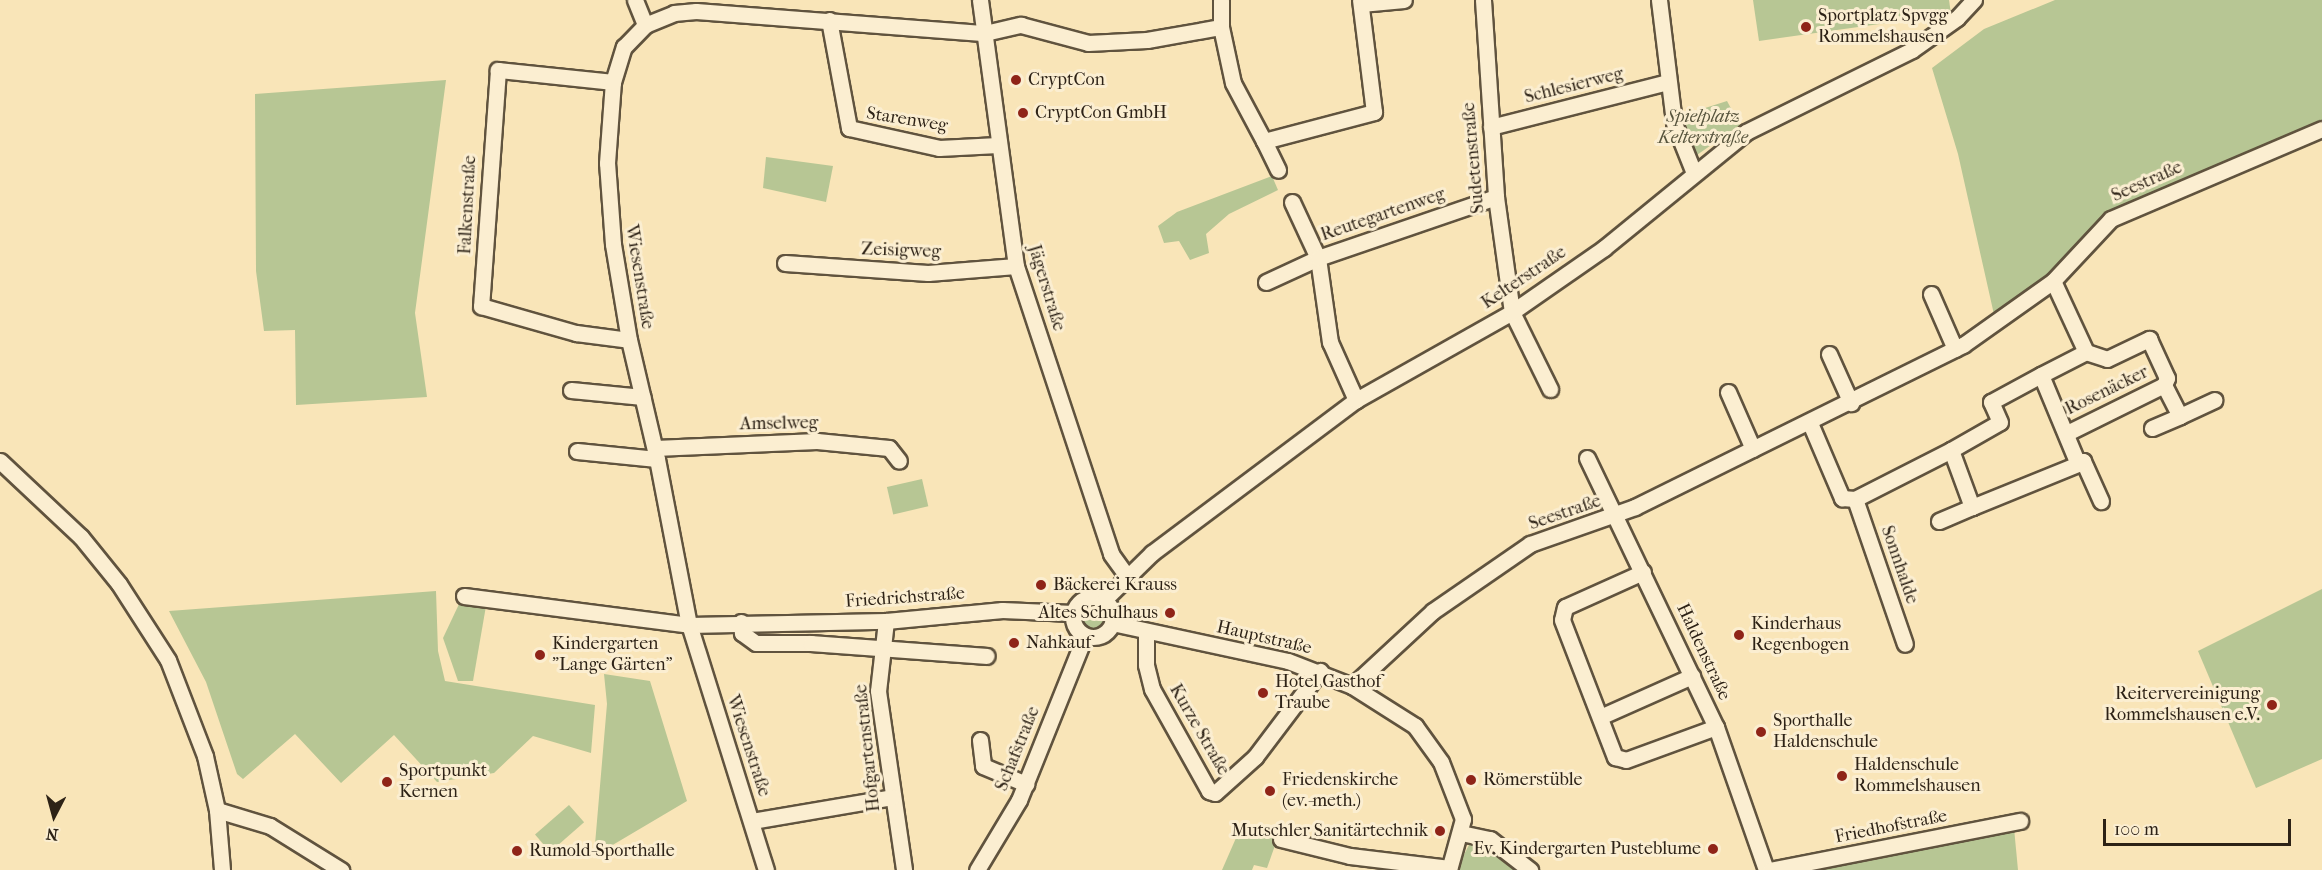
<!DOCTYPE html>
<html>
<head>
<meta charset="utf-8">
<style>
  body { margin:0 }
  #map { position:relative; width:2322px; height:870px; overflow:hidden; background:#f9e5b8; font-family:"IM FELL French Canon",serif }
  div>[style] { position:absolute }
  .green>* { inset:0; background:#b7c694; transform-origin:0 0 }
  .round { border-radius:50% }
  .roads { filter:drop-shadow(2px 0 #60533e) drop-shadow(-2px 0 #60533e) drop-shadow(0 2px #60533e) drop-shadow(0 -2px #60533e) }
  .minor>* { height:15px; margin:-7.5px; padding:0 7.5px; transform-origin:7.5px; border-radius:7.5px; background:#fbeed1 }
  .minor>.ring { margin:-7.5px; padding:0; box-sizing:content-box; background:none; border:15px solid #fbeed1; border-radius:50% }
  .dots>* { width:16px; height:16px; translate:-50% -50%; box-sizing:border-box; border:3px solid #fbeed1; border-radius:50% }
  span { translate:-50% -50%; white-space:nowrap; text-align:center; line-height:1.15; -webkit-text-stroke:6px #fbeed1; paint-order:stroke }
  .poi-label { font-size:18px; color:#2d2216 }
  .left { translate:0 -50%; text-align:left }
  .right { translate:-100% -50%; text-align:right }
  .street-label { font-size:18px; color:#2d2216 }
  .park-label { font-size:18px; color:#56533c; font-style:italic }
  .north { position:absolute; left:24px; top:786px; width:60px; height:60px; -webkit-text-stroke:4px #fbeed1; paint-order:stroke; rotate:186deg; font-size:16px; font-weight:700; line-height:24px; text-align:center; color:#2d2216 }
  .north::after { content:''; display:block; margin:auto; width:21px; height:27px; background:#2d2216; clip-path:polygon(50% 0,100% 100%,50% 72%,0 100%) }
  .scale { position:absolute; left:2103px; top:819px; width:188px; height:27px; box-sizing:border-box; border:3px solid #2d2216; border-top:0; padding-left:8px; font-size:18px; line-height:21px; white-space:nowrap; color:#2d2216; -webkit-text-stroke:4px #fbeed1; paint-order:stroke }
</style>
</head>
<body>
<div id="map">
  <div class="green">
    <div style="clip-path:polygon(1753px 0,1949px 0,1951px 14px,1759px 41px)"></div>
    <div style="clip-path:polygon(2055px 0,2322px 0,2322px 125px,2109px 215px,2050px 276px,1995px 319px,1958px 154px,1932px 68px,1984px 29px)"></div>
    <div style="clip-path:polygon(446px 80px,415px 313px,427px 397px,296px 405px,295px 330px,264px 331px,256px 271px,255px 94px)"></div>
    <div style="clip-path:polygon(1727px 101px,1740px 125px,1694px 157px,1680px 116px)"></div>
    <div style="clip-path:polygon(766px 157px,833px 166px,826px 202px,763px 188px)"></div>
    <div style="clip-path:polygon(1272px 176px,1278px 190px,1229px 214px,1206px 234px,1209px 253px,1190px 260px,1179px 241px,1164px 243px,1158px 226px,1177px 212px)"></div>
    <div style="left:922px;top:479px;width:28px;height:36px;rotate:77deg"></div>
    <div style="clip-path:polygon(2322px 589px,2322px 759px,2256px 788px,2198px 651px)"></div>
    <div style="clip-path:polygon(436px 591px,438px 651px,445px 681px,595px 705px,591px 753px,533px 736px,494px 773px,437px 782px,394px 735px,341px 783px,295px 734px,243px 779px,237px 774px,206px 682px,169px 611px)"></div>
    <div style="clip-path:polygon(460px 602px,486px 606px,473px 681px,458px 681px,443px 638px)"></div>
    <div class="round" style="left:1080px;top:605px;width:24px;height:24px"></div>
    <div style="clip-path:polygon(604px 674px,650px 681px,687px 801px,594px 856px,607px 704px)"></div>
    <div style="left:569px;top:805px;width:23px;height:45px;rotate:49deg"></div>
    <div style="clip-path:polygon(1263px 828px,1278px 837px,1267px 868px,1254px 865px,1252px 870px,1222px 870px,1236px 838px)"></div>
    <div style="clip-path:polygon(2014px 828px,2018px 870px,1811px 870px)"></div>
    <div style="clip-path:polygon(1471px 841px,1488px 843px,1522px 870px,1456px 870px)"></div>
  </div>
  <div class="roads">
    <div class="minor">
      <div style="left:635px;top:0;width:27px;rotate:68deg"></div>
      <div style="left:980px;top:0;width:268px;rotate:82.3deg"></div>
      <div style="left:1016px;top:266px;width:303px;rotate:71.7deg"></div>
      <div style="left:1111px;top:554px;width:26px;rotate:54deg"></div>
      <div style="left:1221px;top:0;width:27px;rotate:90deg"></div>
      <div style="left:1221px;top:27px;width:57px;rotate:77.9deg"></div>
      <div style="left:1233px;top:83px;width:66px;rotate:61.9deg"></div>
      <div style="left:1264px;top:141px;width:114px;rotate:-14.8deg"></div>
      <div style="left:1374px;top:112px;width:113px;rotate:-97.1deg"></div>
      <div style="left:1483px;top:0;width:197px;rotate:86.2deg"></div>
      <div style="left:1496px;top:197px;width:116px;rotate:82.1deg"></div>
      <div style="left:1512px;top:312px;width:86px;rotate:63.7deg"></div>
      <div style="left:1659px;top:0;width:124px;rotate:83deg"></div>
      <div style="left:1674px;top:123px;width:54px;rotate:68.2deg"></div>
      <div style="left:1361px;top:4px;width:43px;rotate:-5.3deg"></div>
      <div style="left:829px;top:20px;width:110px;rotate:79.5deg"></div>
      <div style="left:849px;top:128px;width:92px;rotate:12.5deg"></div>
      <div style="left:939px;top:148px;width:59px;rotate:-2.9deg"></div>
      <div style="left:613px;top:82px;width:116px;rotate:-174deg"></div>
      <div style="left:498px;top:70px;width:237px;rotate:94.1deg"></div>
      <div style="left:481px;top:306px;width:99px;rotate:15.9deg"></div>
      <div style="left:576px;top:333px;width:53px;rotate:7.5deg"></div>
      <div style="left:1491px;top:127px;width:182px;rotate:-14.3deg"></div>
      <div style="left:1264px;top:141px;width:32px;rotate:64deg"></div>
      <div style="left:1292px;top:202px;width:62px;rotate:65.1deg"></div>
      <div style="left:1318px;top:258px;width:85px;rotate:81.9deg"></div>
      <div style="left:1330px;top:342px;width:64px;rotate:65.9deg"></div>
      <div style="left:785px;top:263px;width:143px;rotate:4deg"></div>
      <div style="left:928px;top:273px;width:88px;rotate:-4.5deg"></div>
      <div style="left:1266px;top:282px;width:57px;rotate:-24.8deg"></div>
      <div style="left:1318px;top:258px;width:188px;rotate:-18.9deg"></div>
      <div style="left:1931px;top:294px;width:60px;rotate:66.4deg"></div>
      <div style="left:2086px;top:352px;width:22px;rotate:18deg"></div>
      <div style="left:2107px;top:359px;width:47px;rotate:-25.5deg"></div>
      <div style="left:2149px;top:339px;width:43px;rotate:65.2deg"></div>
      <div style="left:2167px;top:378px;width:8px;rotate:113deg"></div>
      <div style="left:2164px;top:385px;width:35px;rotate:63deg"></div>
      <div style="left:2180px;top:416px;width:38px;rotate:-25deg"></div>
      <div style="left:1829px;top:354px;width:54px;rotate:65.8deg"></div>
      <div style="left:571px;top:390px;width:72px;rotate:5.6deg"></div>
      <div style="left:1728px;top:392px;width:62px;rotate:66.3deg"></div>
      <div style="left:1810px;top:423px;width:82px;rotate:66.9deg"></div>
      <div style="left:1842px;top:498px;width:13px;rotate:4deg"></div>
      <div style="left:1855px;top:499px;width:153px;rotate:71deg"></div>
      <div style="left:2152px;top:428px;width:30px;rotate:-23deg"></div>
      <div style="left:2067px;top:433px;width:108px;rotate:-26.3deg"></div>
      <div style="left:655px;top:448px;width:162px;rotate:-2.5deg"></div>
      <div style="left:817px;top:441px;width:72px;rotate:5.6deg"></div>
      <div style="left:889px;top:448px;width:16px;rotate:52deg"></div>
      <div style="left:1951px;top:450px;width:56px;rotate:-29.7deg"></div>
      <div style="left:2000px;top:422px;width:22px;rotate:-114deg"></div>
      <div style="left:1991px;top:402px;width:57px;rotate:-28.4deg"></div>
      <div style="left:577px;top:451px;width:80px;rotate:5.7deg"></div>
      <div style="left:1587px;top:458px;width:298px;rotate:64.4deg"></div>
      <div style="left:1716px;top:727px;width:151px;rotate:70.7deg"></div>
      <div style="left:0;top:461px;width:111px;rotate:43.2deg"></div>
      <div style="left:81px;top:537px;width:60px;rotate:51deg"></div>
      <div style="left:119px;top:584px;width:90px;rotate:57.2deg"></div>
      <div style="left:168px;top:660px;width:103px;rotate:68.9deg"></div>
      <div style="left:205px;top:756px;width:55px;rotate:77.5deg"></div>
      <div style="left:217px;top:810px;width:60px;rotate:85.2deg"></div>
      <div style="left:2078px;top:464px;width:6px;rotate:-31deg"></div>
      <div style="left:2083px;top:461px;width:44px;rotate:65.8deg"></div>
      <div style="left:1855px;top:499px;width:108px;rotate:-27deg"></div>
      <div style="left:1951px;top:450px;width:61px;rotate:69.8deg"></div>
      <div style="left:1972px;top:507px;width:114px;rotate:-22.1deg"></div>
      <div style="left:2078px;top:464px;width:96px;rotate:-112.6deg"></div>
      <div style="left:2041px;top:375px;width:51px;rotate:-27.1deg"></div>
      <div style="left:2086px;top:352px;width:78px;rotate:-114.9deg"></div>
      <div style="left:1939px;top:521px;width:36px;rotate:-23deg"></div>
      <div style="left:1643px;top:572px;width:85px;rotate:155.8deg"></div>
      <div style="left:1565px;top:607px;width:13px;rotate:103deg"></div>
      <div style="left:1562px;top:620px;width:147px;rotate:68.9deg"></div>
      <div style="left:1615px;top:757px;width:11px;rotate:15deg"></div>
      <div style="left:1626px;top:760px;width:96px;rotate:-20.1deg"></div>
      <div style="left:464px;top:596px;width:227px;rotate:7.3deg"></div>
      <div style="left:689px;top:625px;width:197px;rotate:-1.2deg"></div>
      <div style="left:886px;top:621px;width:117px;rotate:-5.4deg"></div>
      <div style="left:1002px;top:610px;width:71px;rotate:2.4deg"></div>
      <div class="ring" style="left:1073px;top:597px;width:25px;height:25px"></div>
      <div style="left:1104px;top:600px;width:67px;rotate:-44.4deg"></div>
      <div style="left:1152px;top:553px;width:255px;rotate:-36.9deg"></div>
      <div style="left:1356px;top:400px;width:179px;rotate:-29.4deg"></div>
      <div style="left:1512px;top:312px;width:112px;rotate:-34.8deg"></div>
      <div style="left:1604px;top:248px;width:183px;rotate:-39.2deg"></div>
      <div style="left:1746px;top:132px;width:185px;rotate:-26.3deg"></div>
      <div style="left:1912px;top:50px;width:55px;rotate:-35.4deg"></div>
      <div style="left:1957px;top:18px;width:25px;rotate:-47deg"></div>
      <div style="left:886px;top:621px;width:70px;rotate:96.5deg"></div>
      <div style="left:878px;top:691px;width:181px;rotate:81.7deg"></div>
      <div style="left:741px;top:622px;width:11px;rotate:85deg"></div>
      <div style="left:742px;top:633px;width:17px;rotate:36deg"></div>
      <div style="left:756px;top:643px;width:55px"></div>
      <div style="left:811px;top:643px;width:176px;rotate:4.2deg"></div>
      <div style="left:1112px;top:623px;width:180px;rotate:12.2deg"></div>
      <div style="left:1288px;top:661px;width:69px;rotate:21.3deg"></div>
      <div style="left:1352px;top:686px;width:75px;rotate:32.4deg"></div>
      <div style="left:1415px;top:726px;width:44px;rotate:54.2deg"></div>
      <div style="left:1441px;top:762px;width:61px;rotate:68.9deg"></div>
      <div style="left:1463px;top:819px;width:53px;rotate:105.4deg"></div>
      <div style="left:1146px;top:632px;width:33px;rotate:90deg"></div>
      <div style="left:1146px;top:665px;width:25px;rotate:76deg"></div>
      <div style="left:1152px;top:689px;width:117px;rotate:60.8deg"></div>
      <div style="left:1209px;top:791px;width:6px;rotate:18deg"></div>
      <div style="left:1215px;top:793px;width:54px;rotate:-42deg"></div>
      <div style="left:1255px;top:757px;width:108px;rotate:-52.9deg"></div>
      <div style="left:1352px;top:686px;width:110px;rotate:-42.8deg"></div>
      <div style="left:1433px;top:611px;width:118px;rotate:-34.6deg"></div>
      <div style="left:1530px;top:544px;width:111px;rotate:-19.4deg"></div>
      <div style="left:1635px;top:507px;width:366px;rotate:-26.3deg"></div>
      <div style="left:1963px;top:345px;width:110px;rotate:-35.4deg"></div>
      <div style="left:2053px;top:281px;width:85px;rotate:-46.9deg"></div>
      <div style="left:2111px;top:219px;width:229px;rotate:-23.1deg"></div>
      <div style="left:1600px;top:717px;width:101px;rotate:-24deg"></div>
      <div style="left:980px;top:740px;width:26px;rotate:83deg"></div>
      <div style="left:983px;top:766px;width:47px;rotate:22.7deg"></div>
      <div style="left:217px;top:810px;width:55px;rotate:16.8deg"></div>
      <div style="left:270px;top:826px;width:84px;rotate:31.8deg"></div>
      <div style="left:752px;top:821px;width:142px;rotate:-9.7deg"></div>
      <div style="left:1461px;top:833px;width:30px;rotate:12deg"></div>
      <div style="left:1490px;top:839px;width:51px;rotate:37.8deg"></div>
      <div style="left:1281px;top:839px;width:71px;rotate:13.8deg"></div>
      <div style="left:1350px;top:856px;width:100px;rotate:6.9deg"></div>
      <div style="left:766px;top:870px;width:257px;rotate:-107.4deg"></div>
      <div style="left:689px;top:625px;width:169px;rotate:-100.9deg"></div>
      <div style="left:657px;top:459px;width:122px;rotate:-103.2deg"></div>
      <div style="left:629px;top:340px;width:97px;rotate:-99.5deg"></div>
      <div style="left:613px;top:244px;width:81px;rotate:-94.2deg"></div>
      <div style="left:607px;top:163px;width:81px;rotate:-85.8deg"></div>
      <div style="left:613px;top:82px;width:37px;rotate:-73deg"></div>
      <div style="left:624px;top:47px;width:30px;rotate:-46deg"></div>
      <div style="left:645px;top:25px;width:31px;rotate:-22deg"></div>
      <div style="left:674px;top:13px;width:22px;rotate:-5deg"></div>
      <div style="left:696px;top:11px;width:290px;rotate:4.4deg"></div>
      <div style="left:985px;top:33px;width:37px;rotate:-13deg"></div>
      <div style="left:1021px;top:25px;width:69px;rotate:15deg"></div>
      <div style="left:1088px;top:43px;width:59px;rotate:-2.9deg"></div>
      <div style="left:1147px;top:40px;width:75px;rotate:-10deg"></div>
      <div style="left:977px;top:870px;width:82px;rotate:-59deg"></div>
      <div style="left:1019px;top:800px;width:177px;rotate:-68.1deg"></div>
      <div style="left:1770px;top:870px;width:255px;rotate:-11.1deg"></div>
    </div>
  </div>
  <div class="dots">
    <div style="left:1806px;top:27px;background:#8f2418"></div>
    <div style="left:1016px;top:80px;background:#8f2418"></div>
    <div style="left:1023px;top:113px;background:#8f2418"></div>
    <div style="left:1041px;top:585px;background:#8f2418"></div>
    <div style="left:1170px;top:613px;background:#8f2418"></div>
    <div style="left:1739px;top:635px;background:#8f2418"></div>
    <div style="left:1014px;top:643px;background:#8f2418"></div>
    <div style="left:540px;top:655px;background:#8f2418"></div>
    <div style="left:1263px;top:693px;background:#8f2418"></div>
    <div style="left:2272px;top:705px;background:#8f2418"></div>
    <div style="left:1761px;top:732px;background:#8f2418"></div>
    <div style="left:1842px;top:776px;background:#8f2418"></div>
    <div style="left:1471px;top:780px;background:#8f2418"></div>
    <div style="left:387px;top:782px;background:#8f2418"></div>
    <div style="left:1270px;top:791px;background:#8f2418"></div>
    <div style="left:1440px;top:831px;background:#8f2418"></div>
    <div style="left:1713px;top:849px;background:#8f2418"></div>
    <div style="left:517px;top:851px;background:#8f2418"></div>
  </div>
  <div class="poi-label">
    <span class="left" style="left:1818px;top:27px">Sportplatz Spvgg<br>Rommelshausen</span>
    <span class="left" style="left:1028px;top:80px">CryptCon</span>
    <span class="left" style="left:1035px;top:113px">CryptCon GmbH</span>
    <span class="left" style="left:1053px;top:585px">Bäckerei Krauss</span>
    <span class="right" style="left:1158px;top:613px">Altes Schulhaus</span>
    <span class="left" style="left:1751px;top:635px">Kinderhaus<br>Regenbogen</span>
    <span class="left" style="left:1026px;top:643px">Nahkauf</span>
    <span class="left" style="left:552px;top:655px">Kindergarten<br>"Lange Gärten"</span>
    <span class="left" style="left:1275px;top:693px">Hotel Gasthof<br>Traube</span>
    <span class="right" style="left:2260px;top:705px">Reitervereinigung<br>Rommelshausen e.V.</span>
    <span class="left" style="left:1773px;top:732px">Sporthalle<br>Haldenschule</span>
    <span class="left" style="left:1854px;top:776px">Haldenschule<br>Rommelshausen</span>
    <span class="left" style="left:399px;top:782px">Sportpunkt<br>Kernen</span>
    <span class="left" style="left:1483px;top:780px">Römerstüble</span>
    <span class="left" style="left:1282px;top:791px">Friedenskirche<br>(ev.-meth.)</span>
    <span class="right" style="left:1428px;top:831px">Mutschler Sanitärtechnik</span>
    <span class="right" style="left:1701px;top:849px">Ev. Kindergarten Pusteblume</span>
    <span class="left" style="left:529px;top:851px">Rumold-Sporthalle</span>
  </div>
  <div class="street-label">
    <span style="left:1574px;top:86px;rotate:-14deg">Schlesierweg</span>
    <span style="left:907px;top:120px;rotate:9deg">Starenweg</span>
    <span style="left:1474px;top:158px;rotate:-95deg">Sudetenstraße</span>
    <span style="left:2147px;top:182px;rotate:-24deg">Seestraße</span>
    <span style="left:468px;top:205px;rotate:-87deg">Falkenstraße</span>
    <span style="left:1383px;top:215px;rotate:-19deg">Reutegartenweg</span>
    <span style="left:901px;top:251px;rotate:2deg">Zeisigweg</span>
    <span style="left:639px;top:277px;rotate:81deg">Wiesenstraße</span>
    <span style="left:1524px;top:278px;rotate:-34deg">Kelterstraße</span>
    <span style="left:1046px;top:288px;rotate:73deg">Jägerstraße</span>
    <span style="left:2107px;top:391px;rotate:-26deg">Rosenäcker</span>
    <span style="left:779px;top:424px;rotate:-1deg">Amselweg</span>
    <span style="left:1565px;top:513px;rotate:-19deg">Seestraße</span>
    <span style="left:1899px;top:565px;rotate:71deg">Sonnhalde</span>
    <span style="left:905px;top:598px;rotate:-4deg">Friedrichstraße</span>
    <span style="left:1264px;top:638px;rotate:13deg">Hauptstraße</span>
    <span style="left:1703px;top:652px;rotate:65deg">Haldenstraße</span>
    <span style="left:1199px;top:730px;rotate:60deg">Kurze Straße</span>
    <span style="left:748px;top:746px;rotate:72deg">Wiesenstraße</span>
    <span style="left:868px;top:748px;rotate:-96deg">Hofgartenstraße</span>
    <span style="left:1018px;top:749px;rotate:-68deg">Schafstraße</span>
    <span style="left:1891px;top:827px;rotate:-11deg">Friedhofstraße</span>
  </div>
  <div class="park-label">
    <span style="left:1703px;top:128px">Spielplatz<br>Kelterstraße</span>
  </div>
  <div class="north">N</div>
  <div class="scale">100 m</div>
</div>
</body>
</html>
